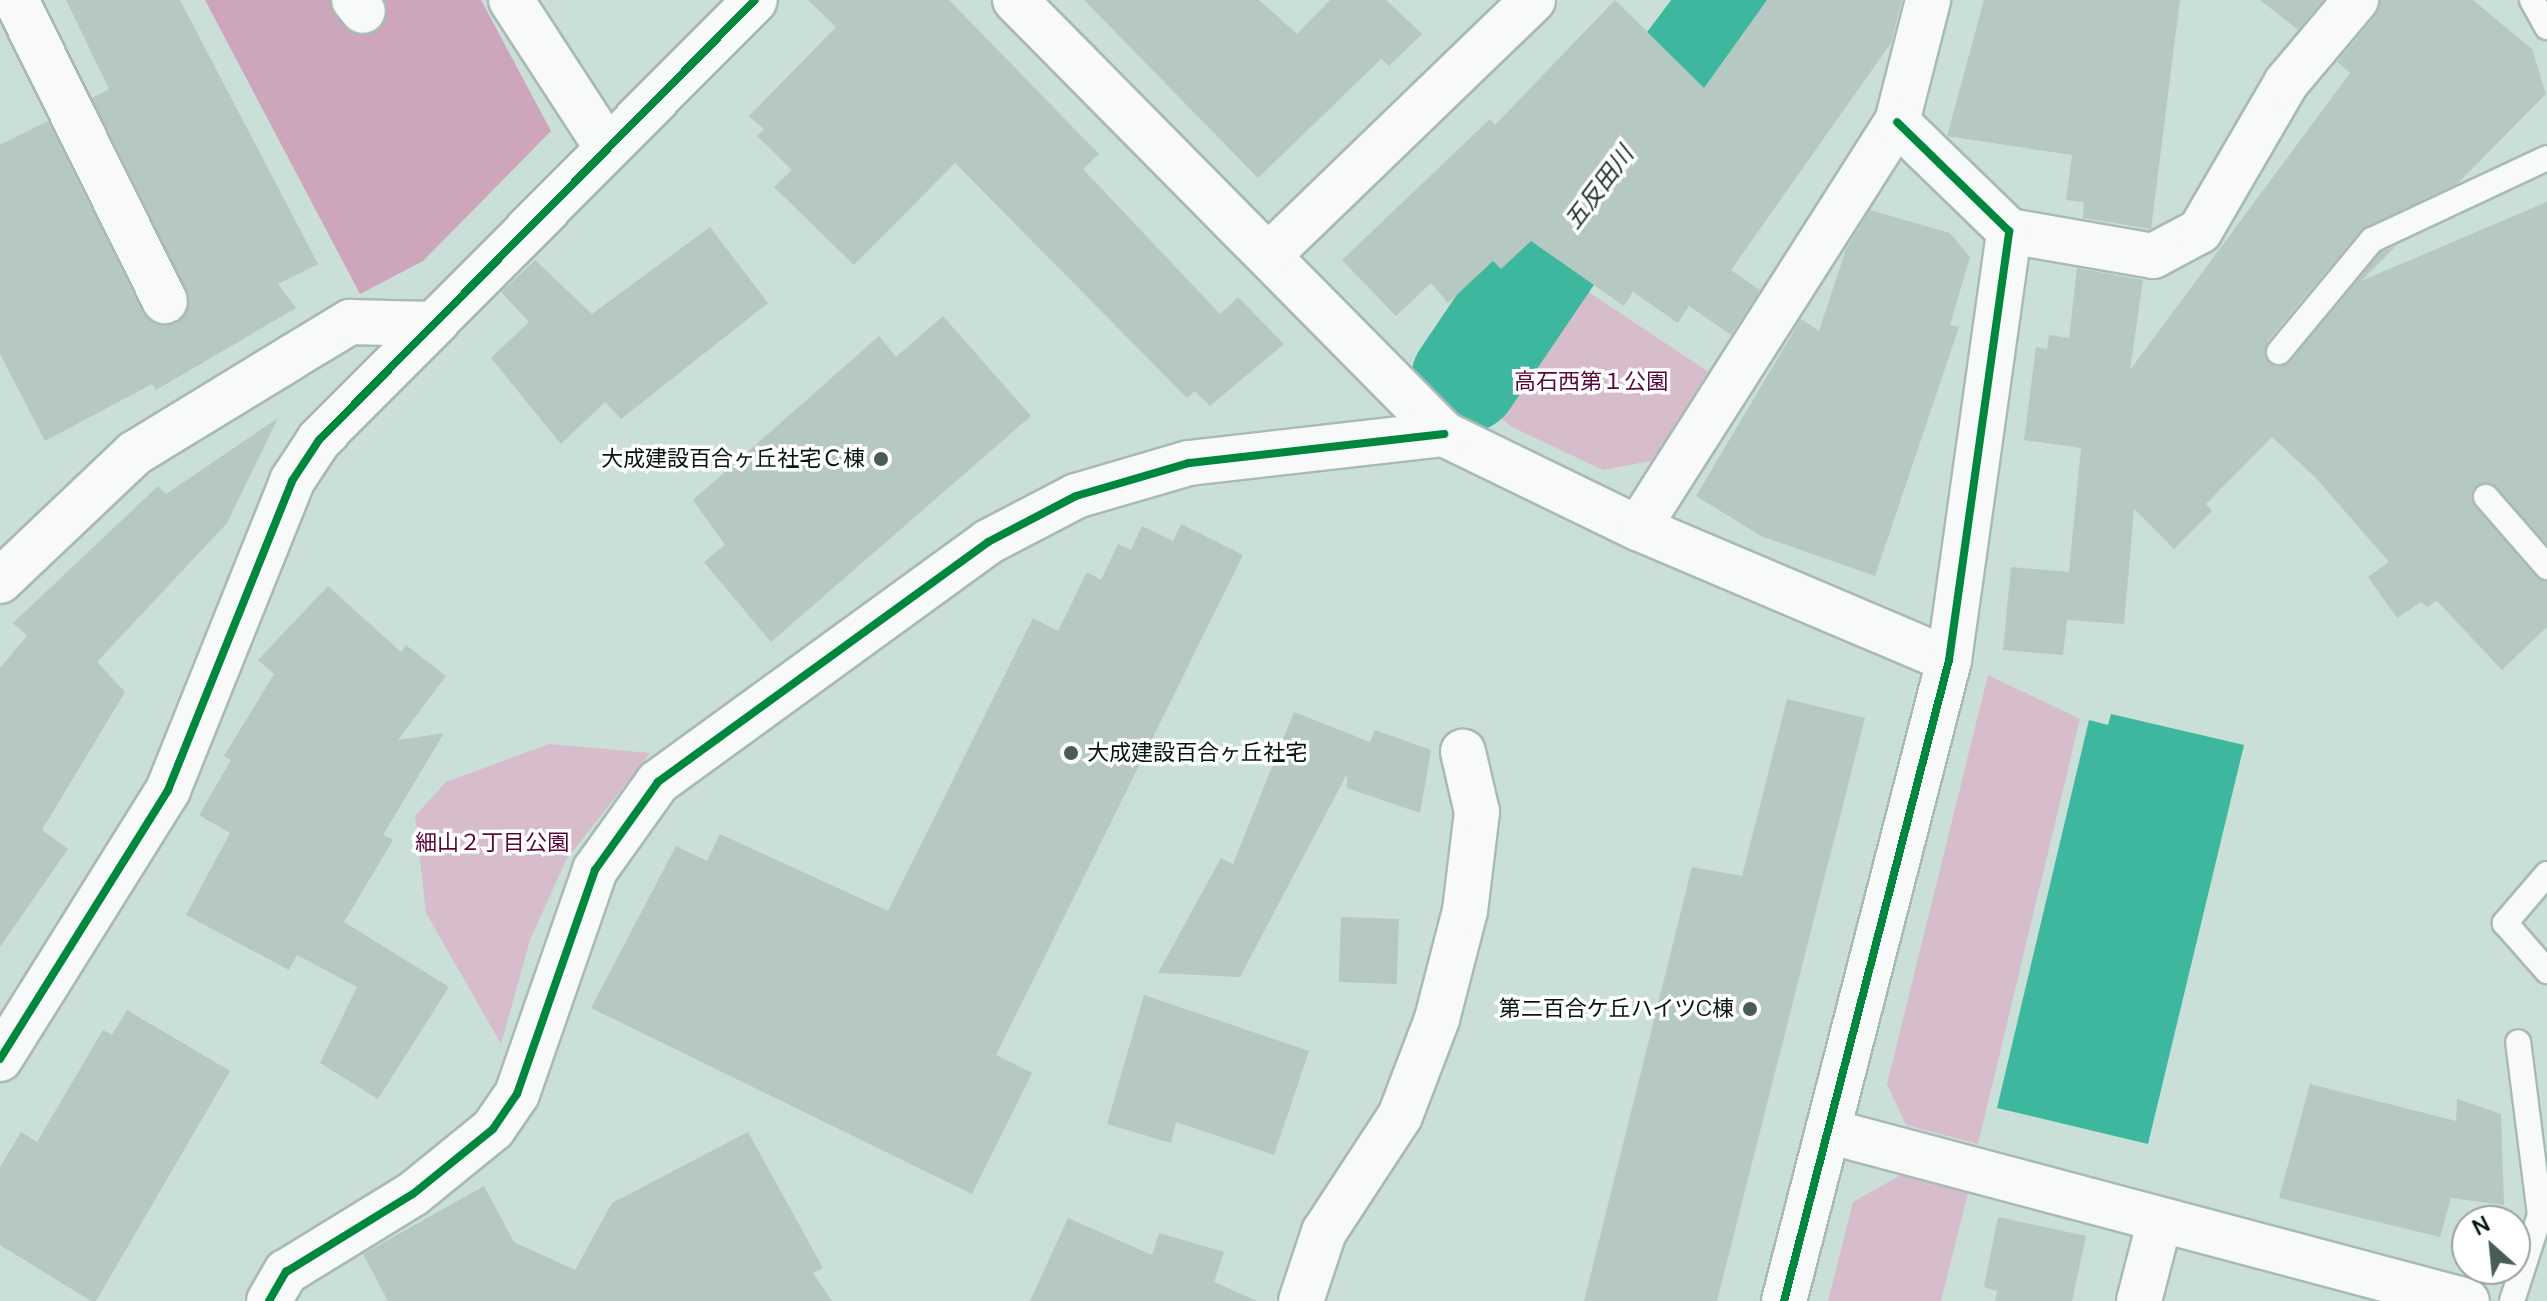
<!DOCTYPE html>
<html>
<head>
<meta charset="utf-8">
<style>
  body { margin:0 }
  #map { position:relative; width:2547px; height:1301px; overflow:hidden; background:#c9dfd8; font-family:Manrope,"Noto Sans JP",sans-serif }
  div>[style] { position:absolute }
  .green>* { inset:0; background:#d7bdcb }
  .forest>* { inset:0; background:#cda6bc }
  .water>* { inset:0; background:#3eb79f }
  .river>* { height:108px; margin:-54px; padding:0 54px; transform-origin:54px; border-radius:54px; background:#3eb79f }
  .building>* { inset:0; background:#b6c8c2; transform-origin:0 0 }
  .roads { filter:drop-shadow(2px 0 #a9bab4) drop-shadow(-2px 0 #a9bab4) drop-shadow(0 2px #a9bab4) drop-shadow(0 -2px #a9bab4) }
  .service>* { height:24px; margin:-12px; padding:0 12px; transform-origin:12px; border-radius:12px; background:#f7faf9 }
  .minor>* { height:44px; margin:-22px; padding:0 22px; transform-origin:22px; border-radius:22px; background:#f7faf9 }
  .tertiary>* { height:44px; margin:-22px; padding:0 22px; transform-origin:22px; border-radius:22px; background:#f7faf9 }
  .cycleway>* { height:8px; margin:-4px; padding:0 4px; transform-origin:4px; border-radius:4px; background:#00873e }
  .dots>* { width:22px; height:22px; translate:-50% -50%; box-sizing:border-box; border:4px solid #fff; border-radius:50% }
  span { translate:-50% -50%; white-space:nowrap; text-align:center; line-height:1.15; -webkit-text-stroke:7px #fff; paint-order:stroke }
  .park-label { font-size:22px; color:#58053a }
  .poi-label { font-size:22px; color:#061510 }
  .right { translate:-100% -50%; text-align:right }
  .left { translate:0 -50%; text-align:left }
  .water-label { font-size:24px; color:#1c322b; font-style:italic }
  .north { position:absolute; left:2451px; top:1205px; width:80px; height:80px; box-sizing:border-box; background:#fff; border:2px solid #9ba19f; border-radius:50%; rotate:333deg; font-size:22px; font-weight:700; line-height:32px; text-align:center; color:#061510 }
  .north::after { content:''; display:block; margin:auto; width:28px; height:36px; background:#4a5c56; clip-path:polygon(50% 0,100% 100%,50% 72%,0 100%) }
</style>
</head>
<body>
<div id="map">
  <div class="green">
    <div style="clip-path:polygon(1566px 277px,1713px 375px,1656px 460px,1603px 470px,1512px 427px,1480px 402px)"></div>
    <div style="clip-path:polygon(1988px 675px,2080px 719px,1978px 1144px,1906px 1125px,1887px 1084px)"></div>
    <div style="clip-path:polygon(549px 744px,650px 753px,566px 860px,530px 940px,501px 1044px,426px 913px,415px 816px,446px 782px)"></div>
    <div style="clip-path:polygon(1901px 1175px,1968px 1193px,1941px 1301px,1828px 1301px,1853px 1202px)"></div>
  </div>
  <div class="forest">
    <div style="clip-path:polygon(205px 0,481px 0,551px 131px,423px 261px,360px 294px)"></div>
  </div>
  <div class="water">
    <div style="clip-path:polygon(2111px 714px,2244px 745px,2148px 1144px,1997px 1108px,2089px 720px,2108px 725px)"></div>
  </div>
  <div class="river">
    <div style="left:1465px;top:379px;width:175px;rotate:-55.9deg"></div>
    <div style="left:1563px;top:234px;width:293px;rotate:-53.1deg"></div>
  </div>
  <div class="building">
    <div style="clip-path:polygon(66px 0,180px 0,318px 264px,278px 284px,296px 308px,156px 390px,152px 384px,45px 441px,0 354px,0 145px,48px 121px,143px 313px,152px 322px,175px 324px,190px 302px,92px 98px,109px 89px)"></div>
    <div style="clip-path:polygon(808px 0,949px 0,1099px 154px,1083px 169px,1220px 314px,1238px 297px,1284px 344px,1210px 406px,1195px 391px,1187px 398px,955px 163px,854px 265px,774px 187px,792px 170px,757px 136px,764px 129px,749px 116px,836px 27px)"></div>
    <div style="clip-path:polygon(1084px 0,1259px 0,1297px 34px,1330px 0,1386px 0,1422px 34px,1389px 66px,1381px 59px,1258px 178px)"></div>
    <div style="clip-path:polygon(1615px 0,1704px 88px,1767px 0,1902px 0,1891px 43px,1731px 270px,1760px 290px,1731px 335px,1689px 306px,1678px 323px,1633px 292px,1624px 306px,1531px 241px,1501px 269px,1493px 261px,1448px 303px,1431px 283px,1396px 316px,1342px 260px,1490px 119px,1495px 125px)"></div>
    <div style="clip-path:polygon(1984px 0,2180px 0,2151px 229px,2083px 218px,2084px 202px,2066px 200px,2072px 155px,1947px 136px)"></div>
    <div style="clip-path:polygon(2260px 0,2323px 0,2298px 30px)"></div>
    <div style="clip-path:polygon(2380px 0,2473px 0,2532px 49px,2546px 94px,2457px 184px,2361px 230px,2267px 342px,2265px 356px,2276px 367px,2290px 362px,2381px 252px,2396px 246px,2361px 281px,2547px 202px,2547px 544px,2492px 483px,2477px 485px,2471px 499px,2536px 577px,2547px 582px,2547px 627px,2502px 670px,2437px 601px,2427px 607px,2421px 602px,2397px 618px,2368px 577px,2389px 562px,2316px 478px,2272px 437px,2206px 504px,2212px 511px,2174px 549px,2134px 509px,2124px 624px,2067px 620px,2063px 655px,2003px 650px,2011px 567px,2069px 572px,2081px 448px,2024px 440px,2036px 347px,2047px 349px,2049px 335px,2069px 338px,2077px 268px,2143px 280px,2130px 370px,2350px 73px,2337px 62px,2375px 16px)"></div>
    <div style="clip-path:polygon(1870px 210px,1950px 233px,1970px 257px,1950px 325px,1959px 327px,1875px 576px,1761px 536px,1696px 496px,1801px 319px,1819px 331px,1846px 249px)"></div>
    <div style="clip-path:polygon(710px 227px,768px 303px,621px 419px,605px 402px,561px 444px,491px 358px,529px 322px,501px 292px,535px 260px,592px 314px)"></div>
    <div style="clip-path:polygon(943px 316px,1031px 416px,771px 642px,704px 562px,725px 545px,693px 500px,879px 336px,896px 357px)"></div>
    <div style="clip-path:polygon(278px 418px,227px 523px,97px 662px,125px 692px,42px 830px,68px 849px,0 947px,0 668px,27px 636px,13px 623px,158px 486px,166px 494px)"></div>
    <div style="clip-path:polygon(1181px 524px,1243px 555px,996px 1055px,1032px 1073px,972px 1194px,591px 1008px,676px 846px,707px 861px,720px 834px,888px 911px,1033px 618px,1058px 631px,1087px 572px,1101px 580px,1118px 544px,1131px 550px,1142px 526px,1173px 541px)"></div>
    <div style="clip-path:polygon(328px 586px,401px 652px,406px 645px,446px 676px,398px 740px,444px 733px,383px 835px,393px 840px,344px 922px,449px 987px,378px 1099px,320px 1063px,357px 987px,297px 955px,289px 970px,186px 915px,230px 833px,199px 815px,231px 760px,224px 756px,274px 674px,258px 660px)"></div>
    <div style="clip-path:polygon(1787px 699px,1865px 718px,1717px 1301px,1584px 1301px,1692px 867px,1742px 876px)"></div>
    <div style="clip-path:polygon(1294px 712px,1370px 742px,1375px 730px,1431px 750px,1420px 813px,1347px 788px,1347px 774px,1240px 977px,1158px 973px,1221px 858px,1233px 864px)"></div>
    <div style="left:1341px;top:917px;width:58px;height:65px;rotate:2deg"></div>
    <div style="clip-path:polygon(1144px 995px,1309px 1051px,1274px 1155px,1176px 1122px,1171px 1143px,1107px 1124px)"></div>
    <div style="clip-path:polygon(127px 1010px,230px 1071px,96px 1301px,91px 1301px,0 1245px,0 1167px,21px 1132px,37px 1142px,103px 1030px,112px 1035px)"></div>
    <div style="clip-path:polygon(2310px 1084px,2456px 1121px,2457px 1099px,2501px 1114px,2504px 1205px,2451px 1198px,2440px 1237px,2279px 1198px)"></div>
    <div style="clip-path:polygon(748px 1132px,823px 1268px,813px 1273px,832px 1301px,388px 1301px,363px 1254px,484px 1186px,514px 1242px,575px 1270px,612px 1203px)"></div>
    <div style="clip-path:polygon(1998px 1217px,2086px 1236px,2072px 1301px,1995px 1301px,1997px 1291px,1984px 1287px)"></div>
    <div style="clip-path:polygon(1068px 1218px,1152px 1255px,1159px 1233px,1224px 1252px,1214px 1282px,1257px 1301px,1030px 1301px)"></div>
  </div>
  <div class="roads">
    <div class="service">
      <div style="left:2532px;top:0;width:31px;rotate:61deg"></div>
      <div style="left:2279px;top:352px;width:146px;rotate:-50.3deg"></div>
      <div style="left:2372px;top:240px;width:193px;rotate:-25.1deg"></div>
      <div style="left:2486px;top:497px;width:93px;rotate:48.9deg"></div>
      <div style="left:2547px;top:874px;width:65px;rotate:130.6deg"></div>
      <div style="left:2505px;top:923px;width:64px;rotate:48.8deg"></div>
      <div style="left:2512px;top:1301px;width:90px;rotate:-72deg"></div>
      <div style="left:2540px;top:1215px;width:174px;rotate:-97.2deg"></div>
    </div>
    <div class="minor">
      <div style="left:16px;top:0;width:336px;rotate:63.7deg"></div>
      <div style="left:354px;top:0;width:14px;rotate:51deg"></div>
      <div style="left:511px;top:0;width:176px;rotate:57deg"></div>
      <div style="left:1015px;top:0;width:610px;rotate:45.33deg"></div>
      <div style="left:1444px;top:434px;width:216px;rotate:25.9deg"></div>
      <div style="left:1638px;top:528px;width:338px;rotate:23deg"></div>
      <div style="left:2009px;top:231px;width:146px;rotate:9.8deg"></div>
      <div style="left:2153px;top:256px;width:53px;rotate:-28deg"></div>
      <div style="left:2200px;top:231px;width:171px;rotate:-59.8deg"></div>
      <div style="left:2286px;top:83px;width:109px;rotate:-49.9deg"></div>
      <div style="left:1269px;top:255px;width:367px;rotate:-44deg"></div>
      <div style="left:1638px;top:528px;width:482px;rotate:-57.5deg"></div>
      <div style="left:1897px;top:122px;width:126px;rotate:-75.7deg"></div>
      <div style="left:0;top:581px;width:186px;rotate:-43.5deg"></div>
      <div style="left:135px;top:453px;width:184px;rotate:-31.4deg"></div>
      <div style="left:292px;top:357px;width:68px;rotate:-31.1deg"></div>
      <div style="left:350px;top:322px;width:80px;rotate:1.4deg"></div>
      <div style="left:1828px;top:1131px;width:661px;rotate:14.9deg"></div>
      <div style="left:269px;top:1301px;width:34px;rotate:-60deg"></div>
      <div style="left:286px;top:1272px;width:149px;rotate:-31.6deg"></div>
      <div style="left:413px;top:1194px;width:103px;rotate:-39.1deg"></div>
      <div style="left:493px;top:1129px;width:42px;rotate:-55.6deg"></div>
      <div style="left:517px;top:1094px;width:237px;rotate:-70.8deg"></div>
      <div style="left:595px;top:870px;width:108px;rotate:-54.4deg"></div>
      <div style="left:658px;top:782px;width:408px;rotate:-36deg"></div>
      <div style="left:988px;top:542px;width:99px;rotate:-27.6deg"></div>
      <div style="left:1076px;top:496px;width:118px;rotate:-16.3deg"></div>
      <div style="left:1189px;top:463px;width:257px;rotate:-6.5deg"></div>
      <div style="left:1301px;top:1301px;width:73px;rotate:-71.6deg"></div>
      <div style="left:1324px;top:1232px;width:139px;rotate:-56.8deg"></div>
      <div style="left:1400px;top:1116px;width:104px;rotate:-69.1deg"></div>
      <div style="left:1437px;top:1019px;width:112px;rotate:-75.5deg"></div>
      <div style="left:1465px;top:911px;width:100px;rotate:-83.1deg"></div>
      <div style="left:1477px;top:812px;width:62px;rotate:-103.1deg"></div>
      <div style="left:1784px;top:1301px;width:662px;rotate:-75.56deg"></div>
      <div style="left:1949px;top:660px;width:433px;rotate:-82deg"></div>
      <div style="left:2009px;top:231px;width:156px;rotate:-135.8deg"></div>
      <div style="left:2139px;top:1301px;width:84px;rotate:-75.5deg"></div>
    </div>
    <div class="tertiary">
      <div style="left:0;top:1059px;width:317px;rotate:-58deg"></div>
      <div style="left:168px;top:790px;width:333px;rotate:-68.1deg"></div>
      <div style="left:292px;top:481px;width:49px;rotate:-56.6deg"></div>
      <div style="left:319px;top:440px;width:619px;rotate:-45.26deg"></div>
    </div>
  </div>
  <div class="cycleway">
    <div style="left:0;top:1059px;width:317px;rotate:-58deg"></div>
    <div style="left:168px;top:790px;width:333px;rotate:-68.1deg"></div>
    <div style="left:292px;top:481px;width:49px;rotate:-56.6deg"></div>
    <div style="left:319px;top:440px;width:619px;rotate:-45.26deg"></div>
    <div style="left:269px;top:1301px;width:34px;rotate:-60deg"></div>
    <div style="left:286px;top:1272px;width:149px;rotate:-31.6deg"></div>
    <div style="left:413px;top:1194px;width:103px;rotate:-39.1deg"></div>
    <div style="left:493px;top:1129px;width:42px;rotate:-55.6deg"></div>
    <div style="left:517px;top:1094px;width:237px;rotate:-70.8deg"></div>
    <div style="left:595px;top:870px;width:108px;rotate:-54.4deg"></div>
    <div style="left:658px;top:782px;width:408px;rotate:-36deg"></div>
    <div style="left:988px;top:542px;width:99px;rotate:-27.6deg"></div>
    <div style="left:1076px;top:496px;width:118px;rotate:-16.3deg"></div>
    <div style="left:1189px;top:463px;width:257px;rotate:-6.5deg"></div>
    <div style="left:1784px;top:1301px;width:662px;rotate:-75.56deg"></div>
    <div style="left:1949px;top:660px;width:433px;rotate:-82deg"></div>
    <div style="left:2009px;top:231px;width:156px;rotate:-135.8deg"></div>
  </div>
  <div class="dots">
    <div style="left:881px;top:459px;background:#4a5c56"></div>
    <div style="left:1071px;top:753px;background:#4a5c56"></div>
    <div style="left:1750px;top:1009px;background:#4a5c56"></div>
  </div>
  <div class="park-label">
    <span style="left:1591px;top:382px">高石西第１公園</span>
    <span style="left:492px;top:843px">細山２丁目公園</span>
  </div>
  <div class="poi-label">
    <span class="right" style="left:865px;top:459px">大成建設百合ヶ丘社宅Ｃ棟</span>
    <span class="left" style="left:1087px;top:753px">大成建設百合ヶ丘社宅</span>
    <span class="right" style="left:1734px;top:1009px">第二百合ケ丘ハイツC棟</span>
  </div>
  <div class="water-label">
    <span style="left:1598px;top:187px;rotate:-53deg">五反田川</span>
  </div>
  <div class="north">N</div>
</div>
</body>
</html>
